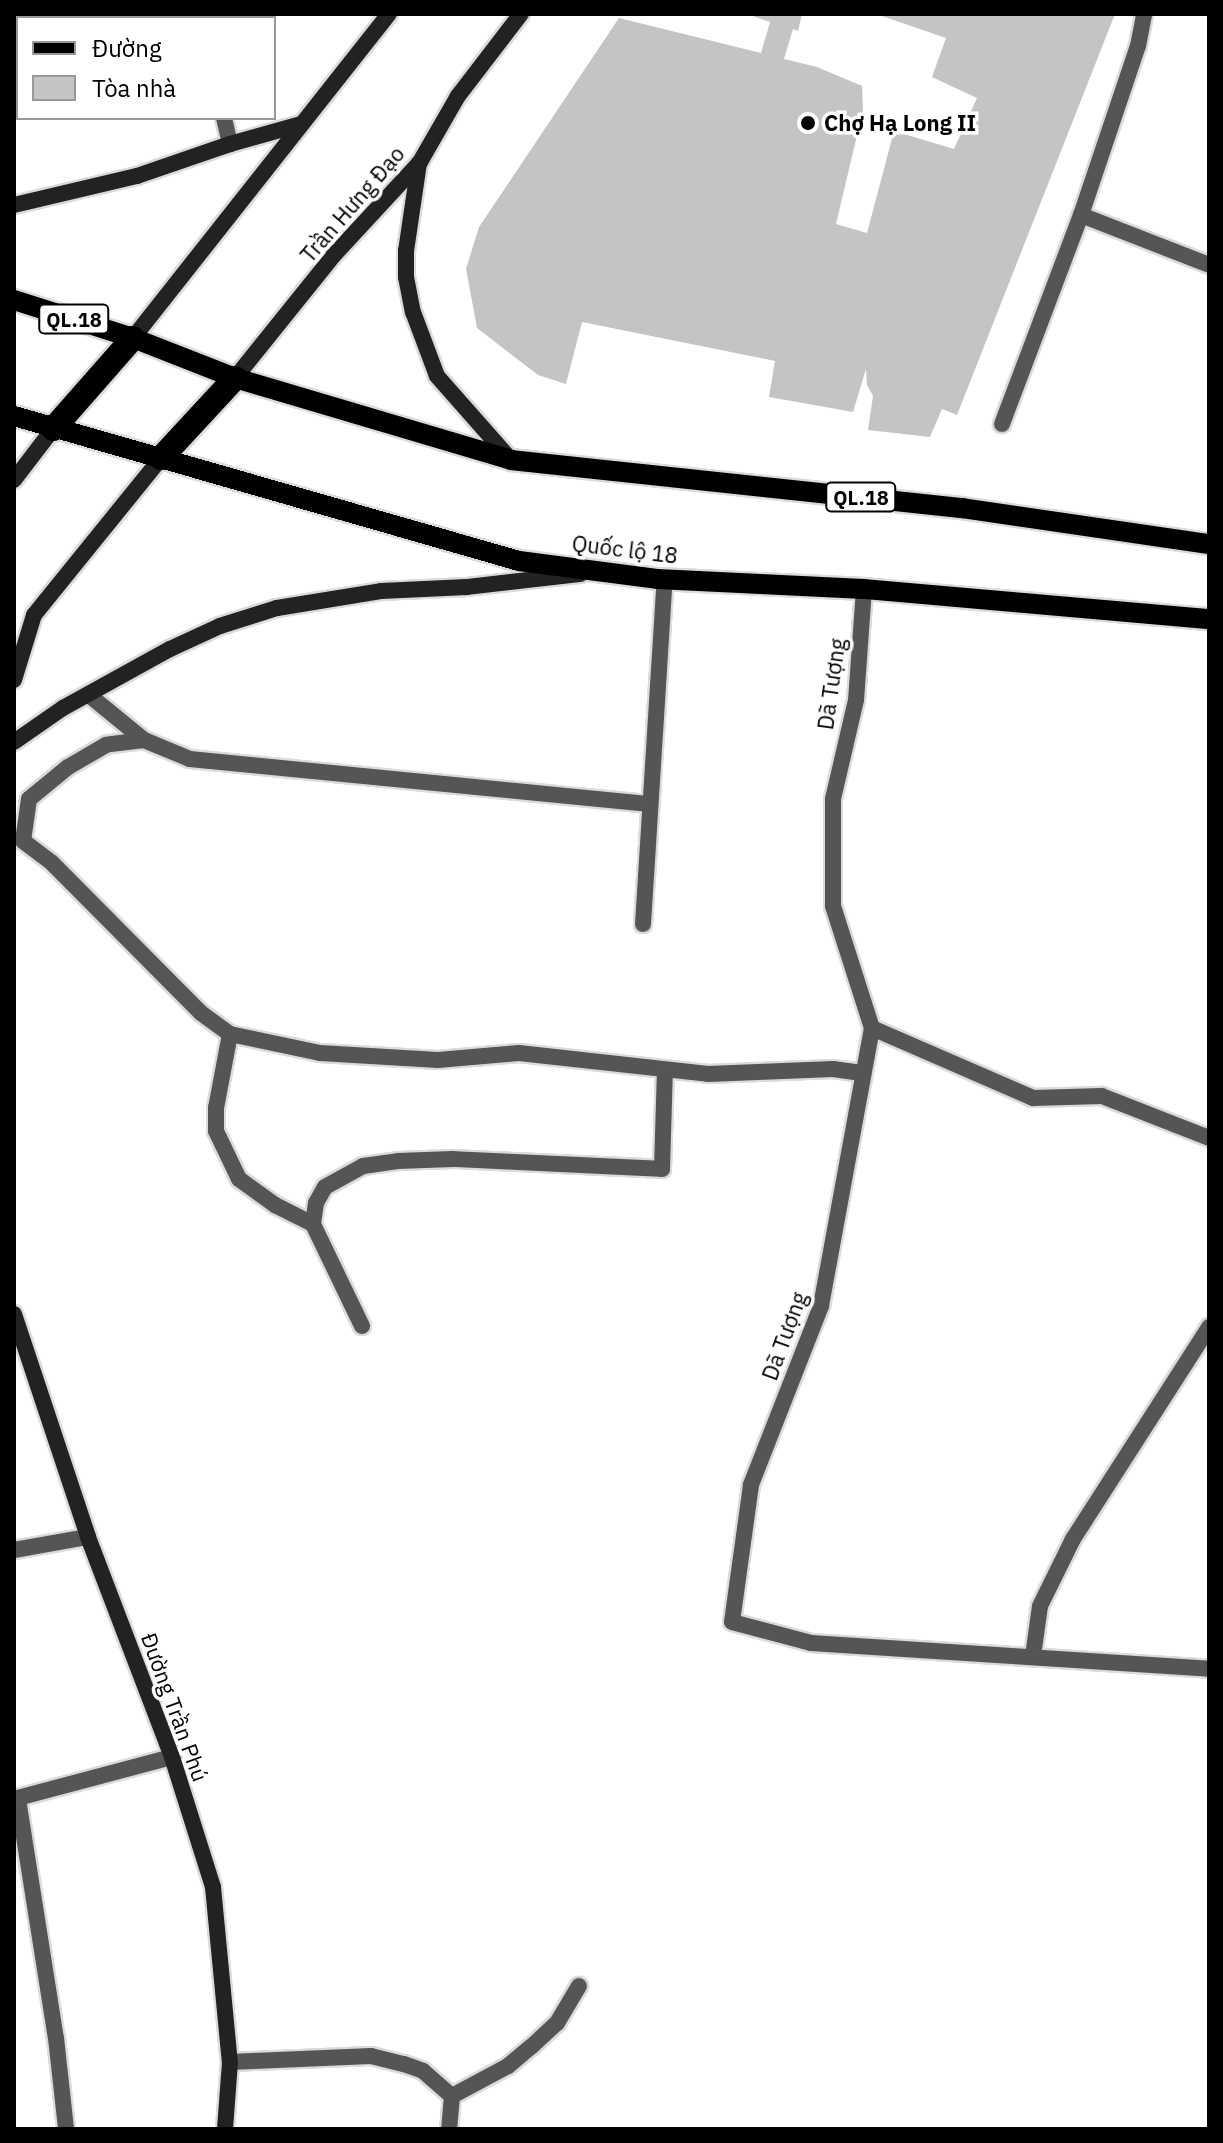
<!DOCTYPE html>
<html>
<head>
<meta charset="utf-8">
<style>
  body { margin:0 }
  #map { position:relative; width:1223px; height:2143px; overflow:hidden; background:#fff; font-family:"IBM Plex Sans",sans-serif }
  div>[style] { position:absolute }
  .building>* { inset:0; background:#c4c4c4 }
  .roads { filter:drop-shadow(2px 0 #dbdbdb) drop-shadow(-2px 0 #dbdbdb) drop-shadow(0 2px #dbdbdb) drop-shadow(0 -2px #dbdbdb) }
  .lane>* { height:16px; margin:-8px; padding:0 8px; transform-origin:8px; border-radius:8px; background:#555 }
  .street>* { height:16px; margin:-8px; padding:0 8px; transform-origin:8px; border-radius:8px; background:#555 }
  .secondary>* { height:16px; margin:-8px; padding:0 8px; transform-origin:8px; border-radius:8px; background:#222 }
  .primary>* { height:20px; margin:-10px; padding:0 10px; transform-origin:10px; border-radius:10px; background:#000 }
  .highway>* { height:24px; margin:-12px; padding:0 12px; transform-origin:12px; border-radius:12px; background:#000 }
  .dots>* { width:22px; height:22px; translate:-50% -50%; box-sizing:border-box; border:4px solid #fff; border-radius:50% }
  span { translate:-50% -50%; white-space:nowrap; text-align:center; line-height:1.15; -webkit-text-stroke:7px #fff; paint-order:stroke }
  .shield-label span { padding:2px 6px; background:#fff; border:2px solid; border-radius:6px; -webkit-text-stroke-width:0 }
  .shield-label { font-size:20px; color:#000; font-weight:700 }
  .poi-label { font-size:22px; color:#000; font-weight:700 }
  .left { translate:0 -50%; text-align:left }
  .street-label { font-size:22px; color:#000 }
  .frame { position:absolute; inset:0; border:16px solid #000; pointer-events:none }
  .legend { position:absolute; left:16px; top:16px; width:260px; height:104px; box-sizing:border-box; background:#fff; border:2px solid #999; margin:0; padding:10px 14px; list-style:none; font-size:24px; color:#000 }
  .legend li { display:flex; align-items:center; gap:16px; height:40px }
  .legend b { width:40px; border:2px solid #999 }
</style>
</head>
<body>
<div id="map">
  <div class="building">
    <div style="clip-path:polygon(802px 14px,798px 31px,793px 29px,784px 59px,817px 67px,862px 86px,863px 110px,836px 224px,867px 233px,894px 131px,954px 149px,977px 98px,932px 77px,946px 38px,876px 14px,1115px 14px,957px 415px,942px 409px,930px 437px,868px 430px,873px 396px,867px 385px,866px 369px,853px 412px,769px 397px,775px 361px,582px 322px,566px 384px,538px 375px,477px 328px,466px 269px,479px 227px,619px 18px,761px 53px,770px 22px,747px 14px)"></div>
  </div>
  <div class="roads">
    <div class="lane">
      <div style="left:144px;top:740px;width:38px;rotate:173deg"></div>
      <div style="left:106px;top:745px;width:44px;rotate:149.9deg"></div>
      <div style="left:68px;top:767px;width:50px;rotate:140.6deg"></div>
      <div style="left:29px;top:799px;width:42px;rotate:98.1deg"></div>
      <div style="left:23px;top:841px;width:36px;rotate:37deg"></div>
      <div style="left:52px;top:863px;width:211px;rotate:45.2deg"></div>
      <div style="left:201px;top:1013px;width:36px;rotate:36deg"></div>
      <div style="left:230px;top:1034px;width:92px;rotate:11.9deg"></div>
      <div style="left:320px;top:1053px;width:118px;rotate:3.4deg"></div>
      <div style="left:438px;top:1060px;width:81px;rotate:-4.9deg"></div>
      <div style="left:519px;top:1053px;width:190px;rotate:6.3deg"></div>
      <div style="left:708px;top:1074px;width:125px;rotate:-2.3deg"></div>
      <div style="left:833px;top:1069px;width:29px;rotate:8deg"></div>
      <div style="left:872px;top:1028px;width:176px;rotate:23.5deg"></div>
      <div style="left:1033px;top:1098px;width:69px;rotate:-1.7deg"></div>
      <div style="left:1102px;top:1096px;width:115px;rotate:21.4deg"></div>
      <div style="left:14px;top:1550px;width:75px;rotate:-10deg"></div>
      <div style="left:1033px;top:1656px;width:50px;rotate:-82deg"></div>
      <div style="left:1040px;top:1606px;width:75px;rotate:-63.8deg"></div>
      <div style="left:1073px;top:1539px;width:252px;rotate:-57.3deg"></div>
      <div style="left:18px;top:1799px;width:242px;rotate:81deg"></div>
      <div style="left:56px;top:2038px;width:92px;rotate:83.7deg"></div>
    </div>
    <div class="street">
      <div style="left:200px;top:14px;width:4px;rotate:76deg"></div>
      <div style="left:224px;top:118px;width:27px;rotate:77deg"></div>
      <div style="left:1081px;top:215px;width:137px;rotate:21.3deg"></div>
      <div style="left:1002px;top:424px;width:223px;rotate:-69.3deg"></div>
      <div style="left:1081px;top:215px;width:178px;rotate:-71.4deg"></div>
      <div style="left:1138px;top:46px;width:33px;rotate:-79deg"></div>
      <div style="left:864px;top:589px;width:111px;rotate:94.1deg"></div>
      <div style="left:856px;top:700px;width:102px;rotate:103.1deg"></div>
      <div style="left:833px;top:799px;width:107px;rotate:90deg"></div>
      <div style="left:833px;top:906px;width:128px;rotate:72.3deg"></div>
      <div style="left:872px;top:1028px;width:283px;rotate:100.4deg"></div>
      <div style="left:821px;top:1306px;width:192px;rotate:111.4deg"></div>
      <div style="left:751px;top:1485px;width:138px;rotate:97.9deg"></div>
      <div style="left:732px;top:1622px;width:82px;rotate:14.9deg"></div>
      <div style="left:811px;top:1643px;width:399px;rotate:3.7deg"></div>
      <div style="left:89px;top:695px;width:71px;rotate:39.3deg"></div>
      <div style="left:144px;top:740px;width:50px;rotate:22.4deg"></div>
      <div style="left:190px;top:759px;width:462px;rotate:5.6deg"></div>
      <div style="left:643px;top:924px;width:346px;rotate:-86.4deg"></div>
      <div style="left:230px;top:1034px;width:75px;rotate:100.7deg"></div>
      <div style="left:216px;top:1108px;width:23px;rotate:90deg"></div>
      <div style="left:216px;top:1131px;width:53px;rotate:64.4deg"></div>
      <div style="left:239px;top:1179px;width:44px;rotate:35.8deg"></div>
      <div style="left:275px;top:1205px;width:42px;rotate:26.6deg"></div>
      <div style="left:362px;top:1326px;width:113px;rotate:-115.7deg"></div>
      <div style="left:313px;top:1224px;width:21px;rotate:-82deg"></div>
      <div style="left:316px;top:1203px;width:18px;rotate:-61deg"></div>
      <div style="left:325px;top:1187px;width:43px;rotate:-28.9deg"></div>
      <div style="left:363px;top:1166px;width:35px;rotate:-8deg"></div>
      <div style="left:398px;top:1161px;width:55px;rotate:-2.1deg"></div>
      <div style="left:453px;top:1159px;width:209px;rotate:2.7deg"></div>
      <div style="left:662px;top:1169px;width:99px;rotate:-88.3deg"></div>
      <div style="left:14px;top:1799px;width:163px;rotate:-14.9deg"></div>
      <div style="left:230px;top:2062px;width:141px;rotate:-2.4deg"></div>
      <div style="left:371px;top:2056px;width:34px;rotate:14deg"></div>
      <div style="left:404px;top:2064px;width:20px;rotate:20deg"></div>
      <div style="left:423px;top:2071px;width:38px;rotate:41deg"></div>
      <div style="left:452px;top:2096px;width:33px;rotate:95deg"></div>
      <div style="left:452px;top:2096px;width:64px;rotate:-28.2deg"></div>
      <div style="left:508px;top:2066px;width:30px;rotate:-40deg"></div>
      <div style="left:531px;top:2047px;width:35px;rotate:-43deg"></div>
      <div style="left:557px;top:2023px;width:43px;rotate:-59.3deg"></div>
    </div>
    <div class="secondary">
      <div style="left:419px;top:163px;width:89px;rotate:98.4deg"></div>
      <div style="left:406px;top:251px;width:26px;rotate:90deg"></div>
      <div style="left:406px;top:277px;width:36px;rotate:79deg"></div>
      <div style="left:413px;top:312px;width:68px;rotate:69.4deg"></div>
      <div style="left:437px;top:376px;width:112px;rotate:48.6deg"></div>
      <div style="left:14px;top:205px;width:126px;rotate:-13.3deg"></div>
      <div style="left:137px;top:176px;width:98px;rotate:-19deg"></div>
      <div style="left:230px;top:144px;width:74px;rotate:-15.7deg"></div>
      <div style="left:133px;top:338px;width:413px;rotate:-51.7deg"></div>
      <div style="left:235px;top:378px;width:156px;rotate:-51.2deg"></div>
      <div style="left:333px;top:256px;width:128px;rotate:-47.2deg"></div>
      <div style="left:420px;top:162px;width:76px;rotate:-60.1deg"></div>
      <div style="left:458px;top:96px;width:103px;rotate:-52.5deg"></div>
      <div style="left:14px;top:480px;width:64px;rotate:-52.6deg"></div>
      <div style="left:14px;top:680px;width:68px;rotate:-72.9deg"></div>
      <div style="left:34px;top:615px;width:202px;rotate:-51deg"></div>
      <div style="left:14px;top:742px;width:60px;rotate:-34.8deg"></div>
      <div style="left:63px;top:708px;width:122px;rotate:-28.9deg"></div>
      <div style="left:170px;top:649px;width:55px;rotate:-24.7deg"></div>
      <div style="left:220px;top:626px;width:60px;rotate:-17.5deg"></div>
      <div style="left:277px;top:608px;width:105px;rotate:-9.3deg"></div>
      <div style="left:381px;top:591px;width:86px;rotate:-2.7deg"></div>
      <div style="left:467px;top:587px;width:114px;rotate:-6.6deg"></div>
      <div style="left:14px;top:1314px;width:235px;rotate:71.6deg"></div>
      <div style="left:88px;top:1537px;width:235px;rotate:69.1deg"></div>
      <div style="left:172px;top:1757px;width:136px;rotate:72.5deg"></div>
      <div style="left:213px;top:1887px;width:176px;rotate:84.5deg"></div>
      <div style="left:230px;top:2062px;width:67px;rotate:94.3deg"></div>
    </div>
    <div class="primary">
      <div style="left:14px;top:300px;width:125px;rotate:17.7deg"></div>
      <div style="left:133px;top:338px;width:110px;rotate:21.4deg"></div>
      <div style="left:235px;top:378px;width:288px;rotate:16.5deg"></div>
      <div style="left:511px;top:460px;width:454px;rotate:6.1deg"></div>
      <div style="left:962px;top:508px;width:250px;rotate:8.3deg"></div>
      <div style="left:14px;top:416px;width:525px;rotate:16.02deg"></div>
      <div style="left:519px;top:561px;width:139px;rotate:7.4deg"></div>
      <div style="left:657px;top:579px;width:207px;rotate:2.8deg"></div>
      <div style="left:864px;top:589px;width:346px;rotate:5deg"></div>
    </div>
    <div class="highway">
      <div style="left:53px;top:429px;width:121px;rotate:-48.7deg"></div>
      <div style="left:161px;top:458px;width:109px;rotate:-47.2deg"></div>
    </div>
  </div>
  <div class="dots">
    <div style="left:808px;top:123px;background:#000"></div>
  </div>
  <div class="shield-label">
    <span style="left:74px;top:319px">QL.18</span>
    <span style="left:861px;top:497px">QL.18</span>
  </div>
  <div class="poi-label">
    <span class="left" style="left:824px;top:123px">Chợ Hạ Long II</span>
  </div>
  <div class="street-label">
    <span style="left:352px;top:204px;rotate:-49deg">Trần Hưng Đạo</span>
    <span style="left:625px;top:549px;rotate:7deg">Quốc lộ 18</span>
    <span style="left:831px;top:684px;rotate:-82deg">Dã Tượng</span>
    <span style="left:784px;top:1336px;rotate:-70deg">Dã Tượng</span>
    <span style="left:175px;top:1707px;rotate:70deg">Đường Trần Phú</span>
  </div>
  <div class="frame"></div>
  <ul class="legend">
  <li><b style="height:10px;background:#000"></b>Đường</li>
  <li><b style="height:22px;background:#c4c4c4"></b>Tòa nhà</li>
  </ul>
</div>
</body>
</html>
